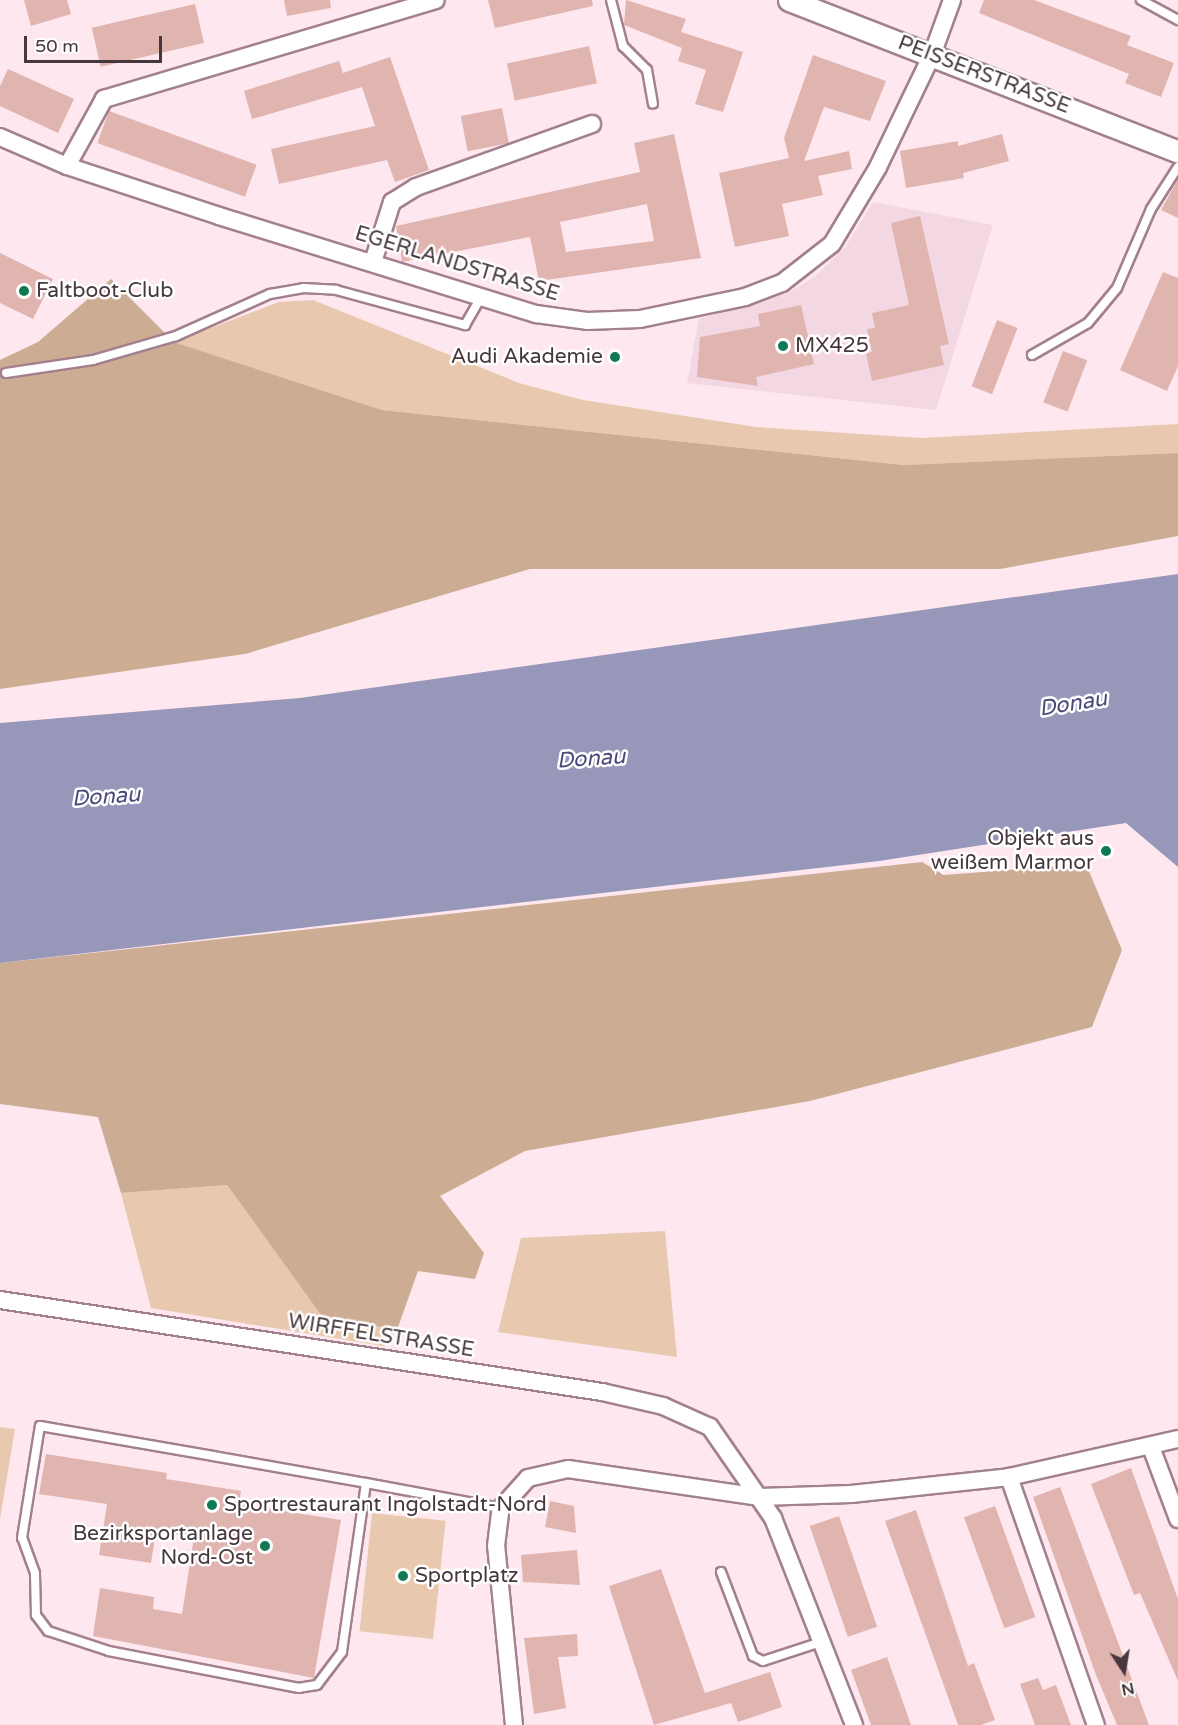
<!DOCTYPE html>
<html>
<head>
<meta charset="utf-8">
<style>
  body { margin:0 }
  #map { position:relative; width:1178px; height:1725px; overflow:hidden; background:#fee7ef; font-family:"Varela Round",sans-serif }
  div>[style] { position:absolute }
  .built>* { inset:0; background:#f3d7e2 }
  .green>* { inset:0; background:#e8c9b0; transform-origin:0 0 }
  .forest>* { inset:0; background:#ccad94 }
  .water>* { inset:0; background:#9797ba }
  .building>* { inset:0; background:#e0b5b0; transform-origin:0 0 }
  .roads { filter:drop-shadow(2px 0 #a3808e) drop-shadow(-2px 0 #a3808e) drop-shadow(0 2px #a3808e) drop-shadow(0 -2px #a3808e) }
  .service>* { height:8px; margin:-4px; padding:0 4px; transform-origin:4px; border-radius:4px; background:#fff }
  .minor>* { height:16px; margin:-8px; padding:0 8px; transform-origin:8px; border-radius:8px; background:#fff }
  .tertiary>* { height:21px; margin:-10.5px; padding:0 10.5px; transform-origin:10.5px; border-radius:10.5px; background:#fff }
  .dots>* { width:16px; height:16px; translate:-50% -50%; box-sizing:border-box; border:3px solid #fff; border-radius:50% }
  span { translate:-50% -50%; white-space:nowrap; text-align:center; line-height:1.15; -webkit-text-stroke:5px #fff; paint-order:stroke }
  .street-label { font-size:21px; color:#46373d }
  .poi-label { font-size:21px; color:#46373d }
  .left { translate:0 -50%; text-align:left }
  .right { translate:-100% -50%; text-align:right }
  .water-label { font-size:22px; color:#4b497a; font-style:italic }
  .north { position:absolute; left:1094px; top:1641px; width:60px; height:60px; -webkit-text-stroke:4px #fff; paint-order:stroke; rotate:168deg; font-size:16px; font-weight:700; line-height:24px; text-align:center; color:#46373d }
  .north::after { content:''; display:block; margin:auto; width:21px; height:27px; background:#46373d; clip-path:polygon(50% 0,100% 100%,50% 72%,0 100%) }
  .scale { position:absolute; left:24px; top:36px; width:138px; height:27px; box-sizing:border-box; border:3px solid #46373d; border-top:0; padding-left:8px; font-size:18px; line-height:21px; white-space:nowrap; color:#46373d; -webkit-text-stroke:4px #fff; paint-order:stroke }
</style>
</head>
<body>
<div id="map">
  <div class="built">
    <div style="clip-path:polygon(873px 202px,993px 225px,936px 410px,687px 383px,699px 319px,790px 292px,816px 276px,846px 246px)"></div>
  </div>
  <div class="green">
    <div style="clip-path:polygon(313px 300px,519px 383px,583px 400px,756px 427px,922px 438px,1178px 424px,1178px 453px,904px 465px,382px 410px,174px 342px,279px 302px)"></div>
    <div style="clip-path:polygon(227px 1185px,321px 1315px,397px 1330px,383px 1346px,151px 1308px,121px 1193px)"></div>
    <div style="clip-path:polygon(665px 1231px,677px 1357px,498px 1332px,521px 1238px)"></div>
    <div style="clip-path:polygon(0 1427px,15px 1429px,0 1519px)"></div>
    <div style="left:372px;top:1513px;width:74px;height:119px;rotate:6deg"></div>
  </div>
  <div class="forest">
    <div style="clip-path:polygon(111px 279px,174px 342px,382px 410px,904px 465px,1178px 453px,1178px 536px,1000px 569px,530px 569px,245px 654px,0 689px,0 360px,38px 342px)"></div>
    <div style="clip-path:polygon(922px 862px,944px 875px,1086px 864px,1122px 950px,1092px 1027px,810px 1101px,525px 1151px,440px 1196px,484px 1253px,475px 1279px,418px 1271px,397px 1330px,321px 1315px,227px 1185px,121px 1193px,98px 1117px,0 1104px,0 963px)"></div>
  </div>
  <div class="water">
    <div style="clip-path:polygon(1178px 574px,1178px 867px,1126px 823px,879px 861px,0 963px,0 723px,300px 698px)"></div>
  </div>
  <div class="building">
    <div style="clip-path:polygon(24px 0,67px 0,71px 14px,31px 26px)"></div>
    <div style="clip-path:polygon(284px 0,330px 0,331px 8px,287px 16px)"></div>
    <div style="clip-path:polygon(488px 0,592px 0,593px 6px,495px 28px)"></div>
    <div style="clip-path:polygon(626px 0,686px 19px,681px 32px,743px 52px,723px 112px,695px 104px,706px 70px,678px 61px,682px 48px,624px 25px)"></div>
    <div style="clip-path:polygon(984px 0,1034px 0,1131px 36px,1127px 45px,1174px 63px,1161px 97px,1125px 83px,1129px 74px,979px 13px)"></div>
    <div style="left:195px;top:4px;width:40px;height:106px;rotate:77deg"></div>
    <div style="left:589px;top:46px;width:38px;height:84px;rotate:78deg"></div>
    <div style="clip-path:polygon(813px 55px,886px 81px,870px 121px,824px 107px,804px 161px,849px 151px,852px 169px,818px 176px,823px 195px,782px 204px,789px 236px,735px 247px,719px 173px,789px 158px,784px 138px)"></div>
    <div style="clip-path:polygon(390px 57px,429px 170px,395px 182px,387px 160px,279px 184px,271px 149px,375px 126px,362px 87px,252px 119px,244px 91px,339px 61px,343px 73px)"></div>
    <div style="clip-path:polygon(8px 69px,74px 99px,58px 133px,0 106px,0 86px)"></div>
    <div style="left:502px;top:108px;width:36px;height:42px;rotate:79deg"></div>
    <div style="left:109px;top:111px;width:157px;height:34px;rotate:20deg"></div>
    <div style="clip-path:polygon(evenodd,674px 134px,701px 258px,539px 281px,530px 237px,402px 262px,396px 226px,640px 172px,634px 143px,674px 134px,647px 204px,654px 241px,566px 252px,560px 222px,647px 204px)"></div>
    <div style="clip-path:polygon(1002px 134px,1009px 161px,963px 173px,964px 178px,906px 188px,900px 151px,958px 141px,958px 146px)"></div>
    <div style="clip-path:polygon(1178px 179px,1178px 218px,1161px 210px)"></div>
    <div style="clip-path:polygon(920px 216px,949px 344px,940px 346px,944px 365px,872px 381px,866px 353px,872px 352px,867px 329px,875px 328px,872px 313px,909px 305px,891px 223px)"></div>
    <div style="clip-path:polygon(0 253px,53px 279px,33px 319px,0 303px)"></div>
    <div style="clip-path:polygon(1163px 272px,1178px 278px,1178px 366px,1167px 391px,1120px 370px)"></div>
    <div style="clip-path:polygon(801px 305px,814px 364px,756px 377px,758px 386px,697px 377px,700px 337px,760px 326px,758px 314px)"></div>
    <div style="left:997px;top:320px;width:22px;height:71px;rotate:21deg"></div>
    <div style="left:1063px;top:351px;width:26px;height:55px;rotate:21deg"></div>
    <div style="clip-path:polygon(46px 1454px,167px 1473px,166px 1479px,241px 1491px,239px 1504px,341px 1520px,314px 1678px,93px 1636px,100px 1588px,154px 1597px,153px 1609px,182px 1614px,194px 1537px,156px 1532px,151px 1563px,99px 1555px,107px 1504px,39px 1494px)"></div>
    <div style="clip-path:polygon(1131px 1468px,1178px 1599px,1178px 1681px,1140px 1593px,1134px 1595px,1091px 1484px)"></div>
    <div style="clip-path:polygon(1060px 1487px,1131px 1677px,1149px 1725px,1117px 1725px,1096px 1675px,1033px 1497px)"></div>
    <div style="clip-path:polygon(550px 1501px,574px 1506px,576px 1533px,545px 1527px)"></div>
    <div style="left:995px;top:1506px;width:118px;height:33px;rotate:70deg"></div>
    <div style="clip-path:polygon(916px 1510px,968px 1666px,974px 1663px,995px 1720px,981px 1725px,958px 1725px,885px 1521px)"></div>
    <div style="left:839px;top:1516px;width:117px;height:31px;rotate:71deg"></div>
    <div style="clip-path:polygon(577px 1550px,580px 1585px,523px 1582px,521px 1555px)"></div>
    <div style="clip-path:polygon(661px 1569px,705px 1693px,770px 1672px,782px 1707px,738px 1722px,731px 1703px,654px 1725px,609px 1586px)"></div>
    <div style="clip-path:polygon(577px 1634px,578px 1656px,558px 1657px,566px 1708px,534px 1714px,524px 1638px)"></div>
    <div style="clip-path:polygon(887px 1657px,911px 1725px,871px 1725px,851px 1670px)"></div>
    <div style="clip-path:polygon(1038px 1678px,1043px 1690px,1056px 1685px,1071px 1725px,1035px 1725px,1020px 1684px)"></div>
  </div>
  <div class="roads">
    <div class="service">
      <div style="left:611px;top:0;width:48px;rotate:75.4deg"></div>
      <div style="left:623px;top:46px;width:34px;rotate:45deg"></div>
      <div style="left:647px;top:70px;width:34px;rotate:80deg"></div>
      <div style="left:1141px;top:0;width:42px;rotate:28.4deg"></div>
      <div style="left:1032px;top:355px;width:64px;rotate:-29.7deg"></div>
      <div style="left:1088px;top:323px;width:45px;rotate:-50.4deg"></div>
      <div style="left:1117px;top:288px;width:86px;rotate:-66.7deg"></div>
      <div style="left:1151px;top:209px;width:50px;rotate:-57.3deg"></div>
      <div style="left:6px;top:373px;width:88px;rotate:-8.5deg"></div>
      <div style="left:93px;top:360px;width:86px;rotate:-16.1deg"></div>
      <div style="left:176px;top:336px;width:103px;rotate:-24.1deg"></div>
      <div style="left:270px;top:294px;width:34px;rotate:-10deg"></div>
      <div style="left:303px;top:288px;width:33px;rotate:3deg"></div>
      <div style="left:336px;top:290px;width:134px;rotate:15.2deg"></div>
      <div style="left:465px;top:325px;width:32px;rotate:-60deg"></div>
      <div style="left:366px;top:1483px;width:171px;rotate:98.1deg"></div>
      <div style="left:342px;top:1652px;width:41px;rotate:127.1deg"></div>
      <div style="left:317px;top:1685px;width:18px;rotate:171deg"></div>
      <div style="left:299px;top:1688px;width:194px;rotate:-169deg"></div>
      <div style="left:109px;top:1651px;width:64px;rotate:-161.8deg"></div>
      <div style="left:48px;top:1631px;width:20px;rotate:-127deg"></div>
      <div style="left:36px;top:1615px;width:42px;rotate:-91.4deg"></div>
      <div style="left:35px;top:1573px;width:37px;rotate:-110deg"></div>
      <div style="left:22px;top:1538px;width:113px;rotate:-80.9deg"></div>
      <div style="left:40px;top:1426px;width:176px;rotate:9.8deg"></div>
      <div style="left:213px;top:1456px;width:155px;rotate:10deg"></div>
      <div style="left:366px;top:1483px;width:137px;rotate:10.5deg"></div>
      <div style="left:721px;top:1572px;width:90px;rotate:69.1deg"></div>
      <div style="left:753px;top:1656px;width:11px;rotate:27deg"></div>
      <div style="left:763px;top:1661px;width:61px;rotate:-18.1deg"></div>
    </div>
    <div class="minor">
      <div style="left:0;top:137px;width:73px;rotate:23.4deg"></div>
      <div style="left:67px;top:166px;width:160px;rotate:18.2deg"></div>
      <div style="left:219px;top:216px;width:332px;rotate:17.2deg"></div>
      <div style="left:536px;top:314px;width:51px;rotate:7.8deg"></div>
      <div style="left:587px;top:321px;width:53px;rotate:-2.2deg"></div>
      <div style="left:640px;top:319px;width:107px;rotate:-11.8deg"></div>
      <div style="left:745px;top:297px;width:40px;rotate:-21deg"></div>
      <div style="left:782px;top:283px;width:63px;rotate:-38deg"></div>
      <div style="left:832px;top:244px;width:90px;rotate:-59.1deg"></div>
      <div style="left:878px;top:167px;width:124px;rotate:-64.3deg"></div>
      <div style="left:932px;top:55px;width:59px;rotate:-70deg"></div>
      <div style="left:67px;top:166px;width:77px;rotate:-61.1deg"></div>
      <div style="left:104px;top:99px;width:346px;rotate:-16.6deg"></div>
      <div style="left:373px;top:262px;width:63px;rotate:-72.4deg"></div>
      <div style="left:392px;top:202px;width:28px;rotate:-32deg"></div>
      <div style="left:416px;top:187px;width:187px;rotate:-19.7deg"></div>
      <div style="left:0;top:1300px;width:609px;rotate:8.69deg"></div>
      <div style="left:602px;top:1392px;width:63px;rotate:12.9deg"></div>
      <div style="left:663px;top:1406px;width:51px;rotate:24.1deg"></div>
      <div style="left:710px;top:1427px;width:111px;rotate:55.3deg"></div>
      <div style="left:773px;top:1518px;width:222px;rotate:68.6deg"></div>
      <div style="left:1151px;top:1447px;width:77px;rotate:69.4deg"></div>
      <div style="left:1009px;top:1477px;width:263px;rotate:70.7deg"></div>
      <div style="left:514px;top:1725px;width:180px;rotate:-95.7deg"></div>
      <div style="left:496px;top:1546px;width:38px;rotate:-83deg"></div>
      <div style="left:501px;top:1508px;width:40px;rotate:-48deg"></div>
      <div style="left:528px;top:1478px;width:41px;rotate:-12.7deg"></div>
      <div style="left:568px;top:1469px;width:194px;rotate:8.3deg"></div>
      <div style="left:760px;top:1497px;width:91px;rotate:-1.9deg"></div>
      <div style="left:851px;top:1494px;width:159px;rotate:-6.1deg"></div>
      <div style="left:1009px;top:1477px;width:173px;rotate:-12.7deg"></div>
    </div>
    <div class="tertiary">
      <div style="left:789px;top:0;width:418px;rotate:21.3deg"></div>
    </div>
  </div>
  <div class="dots">
    <div style="left:24px;top:291px;background:#0e7952"></div>
    <div style="left:783px;top:346px;background:#0e7952"></div>
    <div style="left:615px;top:357px;background:#0e7952"></div>
    <div style="left:1106px;top:851px;background:#0e7952"></div>
    <div style="left:212px;top:1505px;background:#0e7952"></div>
    <div style="left:265px;top:1546px;background:#0e7952"></div>
    <div style="left:403px;top:1576px;background:#0e7952"></div>
  </div>
  <div class="street-label">
    <span style="left:984px;top:75px;rotate:21deg">PEISSERSTRASSE</span>
    <span style="left:457px;top:264px;rotate:17deg">EGERLANDSTRASSE</span>
    <span style="left:381px;top:1336px;rotate:9deg">WIRFFELSTRASSE</span>
  </div>
  <div class="poi-label">
    <span class="left" style="left:36px;top:291px">Faltboot-Club</span>
    <span class="left" style="left:795px;top:346px">MX425</span>
    <span class="right" style="left:603px;top:357px">Audi Akademie</span>
    <span class="right" style="left:1094px;top:851px">Objekt aus<br>weißem Marmor</span>
    <span class="left" style="left:224px;top:1505px">Sportrestaurant Ingolstadt-Nord</span>
    <span class="right" style="left:253px;top:1546px">Bezirksportanlage<br>Nord-Ost</span>
    <span class="left" style="left:415px;top:1576px">Sportplatz</span>
  </div>
  <div class="water-label">
    <span style="left:1073px;top:704px;rotate:-9deg">Donau</span>
    <span style="left:591px;top:759px;rotate:-4deg">Donau</span>
    <span style="left:106px;top:797px;rotate:-4deg">Donau</span>
  </div>
  <div class="north">N</div>
  <div class="scale">50 m</div>
</div>
</body>
</html>
